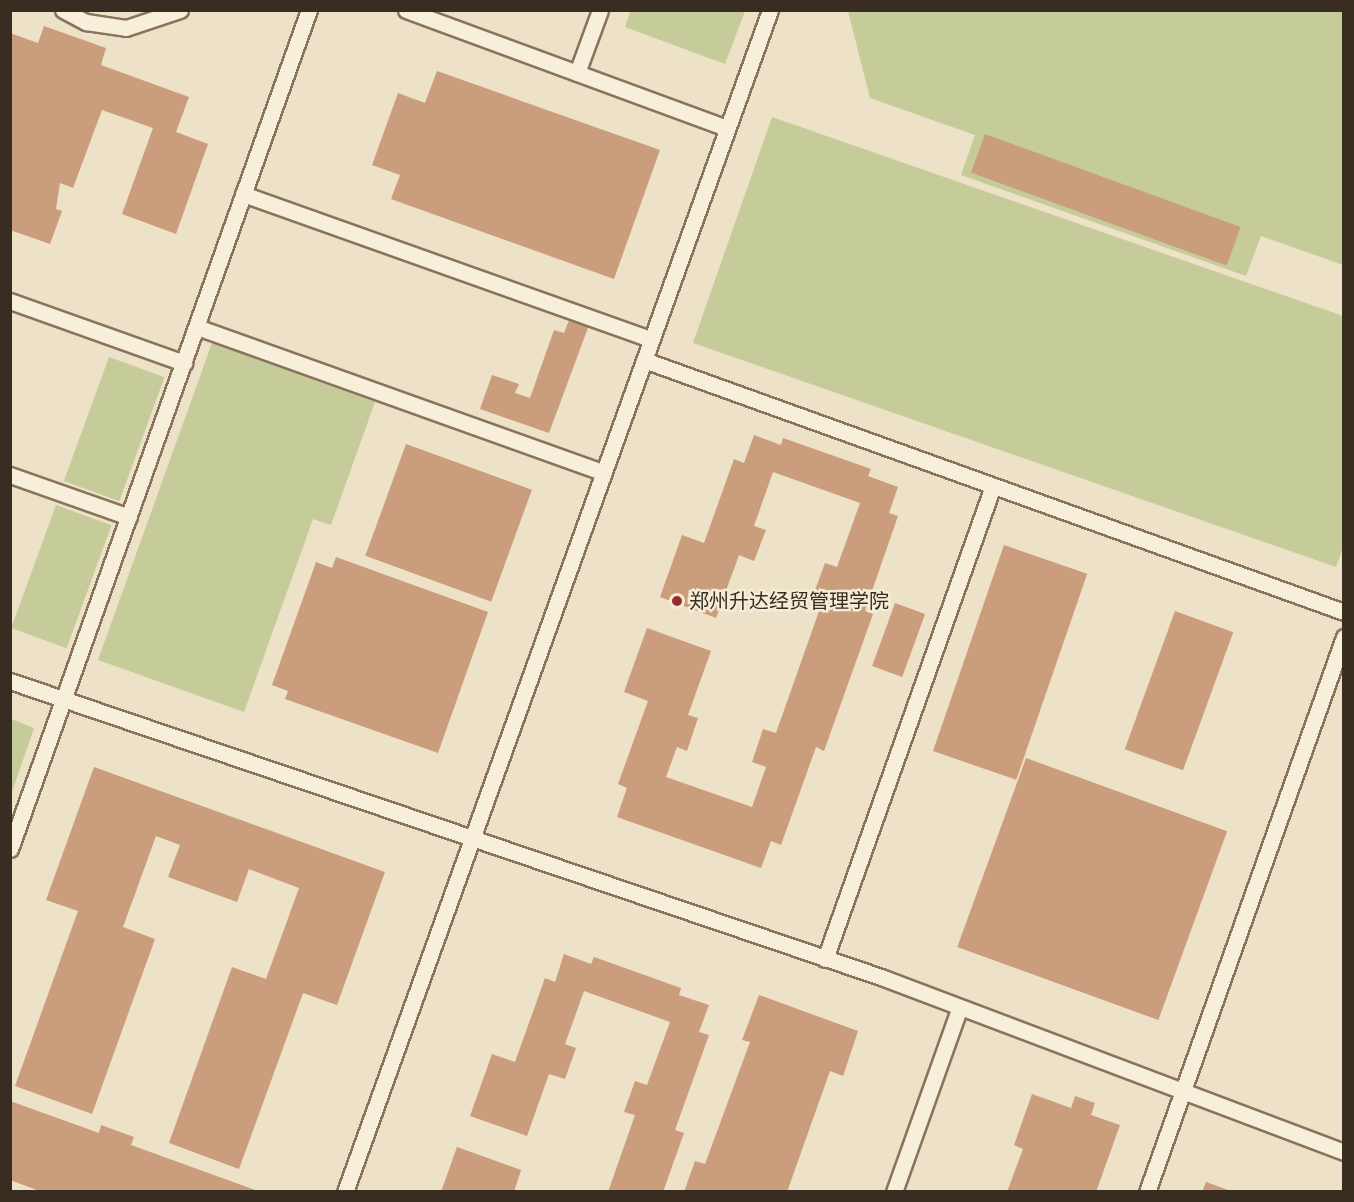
<!DOCTYPE html>
<html>
<head>
<meta charset="utf-8">
<style>
  body { margin:0 }
  #map { position:relative; width:1354px; height:1202px; overflow:hidden; background:#ede1c7; font-family:Bitter,"Noto Sans SC",serif }
  div>[style] { position:absolute }
  .green>* { inset:0; background:#c6cb9a; transform-origin:0 0 }
  .building>* { inset:0; background:#ca9d7d; transform-origin:0 0 }
  .roads { filter:drop-shadow(2px 0 #89735c) drop-shadow(-2px 0 #89735c) drop-shadow(0 2px #89735c) drop-shadow(0 -2px #89735c) }
  .service>* { height:15px; margin:-7.5px; padding:0 7.5px; transform-origin:7.5px; border-radius:7.5px; background:#f8efda }
  .dots>* { width:16px; height:16px; translate:-50% -50%; box-sizing:border-box; border:3px solid #f5ecd6; border-radius:50% }
  span { translate:-50% -50%; white-space:nowrap; text-align:center; line-height:1.15; -webkit-text-stroke:5px #f5ecd6; paint-order:stroke }
  .poi-label { font-size:20px; color:#392c20 }
  .left { translate:0 -50%; text-align:left }
  .frame { position:absolute; inset:0; border:12px solid #392c20; pointer-events:none }
</style>
</head>
<body>
<div id="map">
  <div class="green">
    <div style="clip-path:polygon(631px 10px,745px 10px,745px 11px,725px 64px,625px 27px)"></div>
    <div style="clip-path:polygon(848px 11px,1343px 11px,1343px 265px,1261px 236px,1246px 276px,961px 175px,975px 135px,870px 98px)"></div>
    <div style="clip-path:polygon(772px 117px,1343px 316px,1344px 545px,1336px 567px,693px 343px)"></div>
    <div style="clip-path:polygon(212px 343px,375px 402px,331px 525px,313px 519px,244px 712px,98px 660px)"></div>
    <div style="left:109px;top:357px;width:59px;height:132px;rotate:20deg"></div>
    <div style="left:56px;top:505px;width:59px;height:131px;rotate:20deg"></div>
    <div style="clip-path:polygon(11px 719px,34px 728px,11px 795px,10px 719px)"></div>
  </div>
  <div class="building">
    <div style="clip-path:polygon(44px 26px,106px 48px,101px 65px,189px 97px,176px 132px,208px 144px,176px 234px,122px 214px,153px 128px,102px 110px,73px 188px,60px 183px,56px 209px,62px 211px,50px 244px,10px 230px,10px 33px,38px 43px)"></div>
    <div style="clip-path:polygon(437px 71px,660px 150px,614px 279px,391px 199px,400px 175px,372px 165px,398px 93px,425px 103px)"></div>
    <div style="left:985px;top:134px;width:272px;height:41px;rotate:20deg"></div>
    <div style="clip-path:polygon(570px 318px,589px 325px,549px 433px,480px 409px,492px 375px,519px 384px,515px 393px,530px 398px,554px 330px,564px 333px)"></div>
    <div style="clip-path:polygon(754px 435px,781px 445px,783px 438px,871px 469px,868px 476px,898px 487px,889px 513px,898px 516px,865px 611px,873px 614px,824px 751px,816px 747px,781px 845px,771px 841px,761px 868px,617px 817px,627px 788px,618px 784px,648px 701px,624px 692px,647px 628px,711px 651px,688px 715px,698px 718px,687px 751px,677px 747px,666px 777px,752px 807px,766px 767px,752px 762px,763px 729px,776px 733px,824px 597px,814px 593px,825px 563px,837px 567px,860px 503px,773px 472px,754px 526px,766px 530px,754px 561px,739px 555px,716px 618px,660px 597px,682px 535px,704px 543px,734px 459px,744px 463px)"></div>
    <div style="left:406px;top:444px;width:134px;height:119px;rotate:20deg"></div>
    <div style="left:1004px;top:545px;width:88px;height:218px;rotate:19deg"></div>
    <div style="clip-path:polygon(336px 557px,488px 612px,438px 753px,285px 699px,288px 691px,272px 685px,316px 562px,332px 568px)"></div>
    <div style="left:895px;top:603px;width:32px;height:67px;rotate:20deg"></div>
    <div style="left:1175px;top:611px;width:62px;height:147px;rotate:20deg"></div>
    <div style="left:1026px;top:758px;width:214px;height:201px;rotate:20deg"></div>
    <div style="clip-path:polygon(94px 767px,385px 872px,337px 1005px,303px 993px,239px 1169px,169px 1143px,232px 967px,266px 979px,299px 888px,249px 869px,237px 902px,168px 877px,180px 845px,156px 836px,123px 927px,155px 939px,92px 1114px,15px 1086px,78px 911px,46px 900px)"></div>
    <div style="clip-path:polygon(564px 954px,591px 964px,594px 957px,681px 988px,679px 995px,709px 1005px,699px 1032px,709px 1035px,675px 1130px,684px 1133px,663px 1192px,608px 1192px,635px 1115px,624px 1112px,635px 1081px,647px 1085px,670px 1022px,584px 991px,565px 1044px,576px 1048px,565px 1079px,549px 1074px,527px 1136px,470px 1116px,492px 1054px,515px 1062px,545px 978px,555px 982px)"></div>
    <div style="clip-path:polygon(759px 995px,858px 1031px,843px 1076px,830px 1071px,787px 1192px,684px 1192px,695px 1161px,705px 1164px,750px 1042px,742px 1040px)"></div>
    <div style="clip-path:polygon(1032px 1094px,1071px 1108px,1075px 1096px,1095px 1103px,1091px 1115px,1120px 1125px,1096px 1192px,1007px 1192px,1023px 1149px,1014px 1145px)"></div>
    <div style="clip-path:polygon(10px 1101px,99px 1133px,101px 1125px,134px 1137px,131px 1145px,261px 1192px,42px 1192px,10px 1180px)"></div>
    <div style="clip-path:polygon(457px 1147px,521px 1170px,514px 1192px,441px 1192px)"></div>
    <div style="clip-path:polygon(1206px 1182px,1231px 1191px,1231px 1192px,1202px 1192px)"></div>
  </div>
  <div class="roads">
    <div class="service">
      <div style="left:63px;top:10px;width:26px;rotate:28deg"></div>
      <div style="left:86px;top:22px;width:40px;rotate:8.5deg"></div>
      <div style="left:126px;top:28px;width:57px;rotate:-18.4deg"></div>
      <div style="left:406px;top:10px;width:342px;rotate:20.2deg"></div>
      <div style="left:577px;top:73px;width:67px;rotate:-69.9deg"></div>
      <div style="left:243px;top:194px;width:433px;rotate:19.6deg"></div>
      <div style="left:10px;top:301px;width:185px;rotate:19.6deg"></div>
      <div style="left:197px;top:327px;width:432px;rotate:19.7deg"></div>
      <div style="left:644px;top:360px;width:744px;rotate:19.8deg"></div>
      <div style="left:10px;top:475px;width:126px;rotate:19.4deg"></div>
      <div style="left:10px;top:681px;width:920px;rotate:18.77deg"></div>
      <div style="left:881px;top:977px;width:495px;rotate:20.7deg"></div>
      <div style="left:10px;top:849px;width:891px;rotate:-70.39deg"></div>
      <div style="left:825px;top:959px;width:502px;rotate:-70.45deg"></div>
      <div style="left:345px;top:1192px;width:1256px;rotate:-70.22deg"></div>
      <div style="left:894px;top:1192px;width:196px;rotate:-70.4deg"></div>
      <div style="left:1147px;top:1192px;width:589px;rotate:-70.46deg"></div>
    </div>
  </div>
  <div class="dots">
    <div style="left:677px;top:601px;background:#962e30"></div>
  </div>
  <div class="poi-label">
    <span class="left" style="left:689px;top:601px">郑州升达经贸管理学院</span>
  </div>
  <div class="frame"></div>
</div>
</body>
</html>
